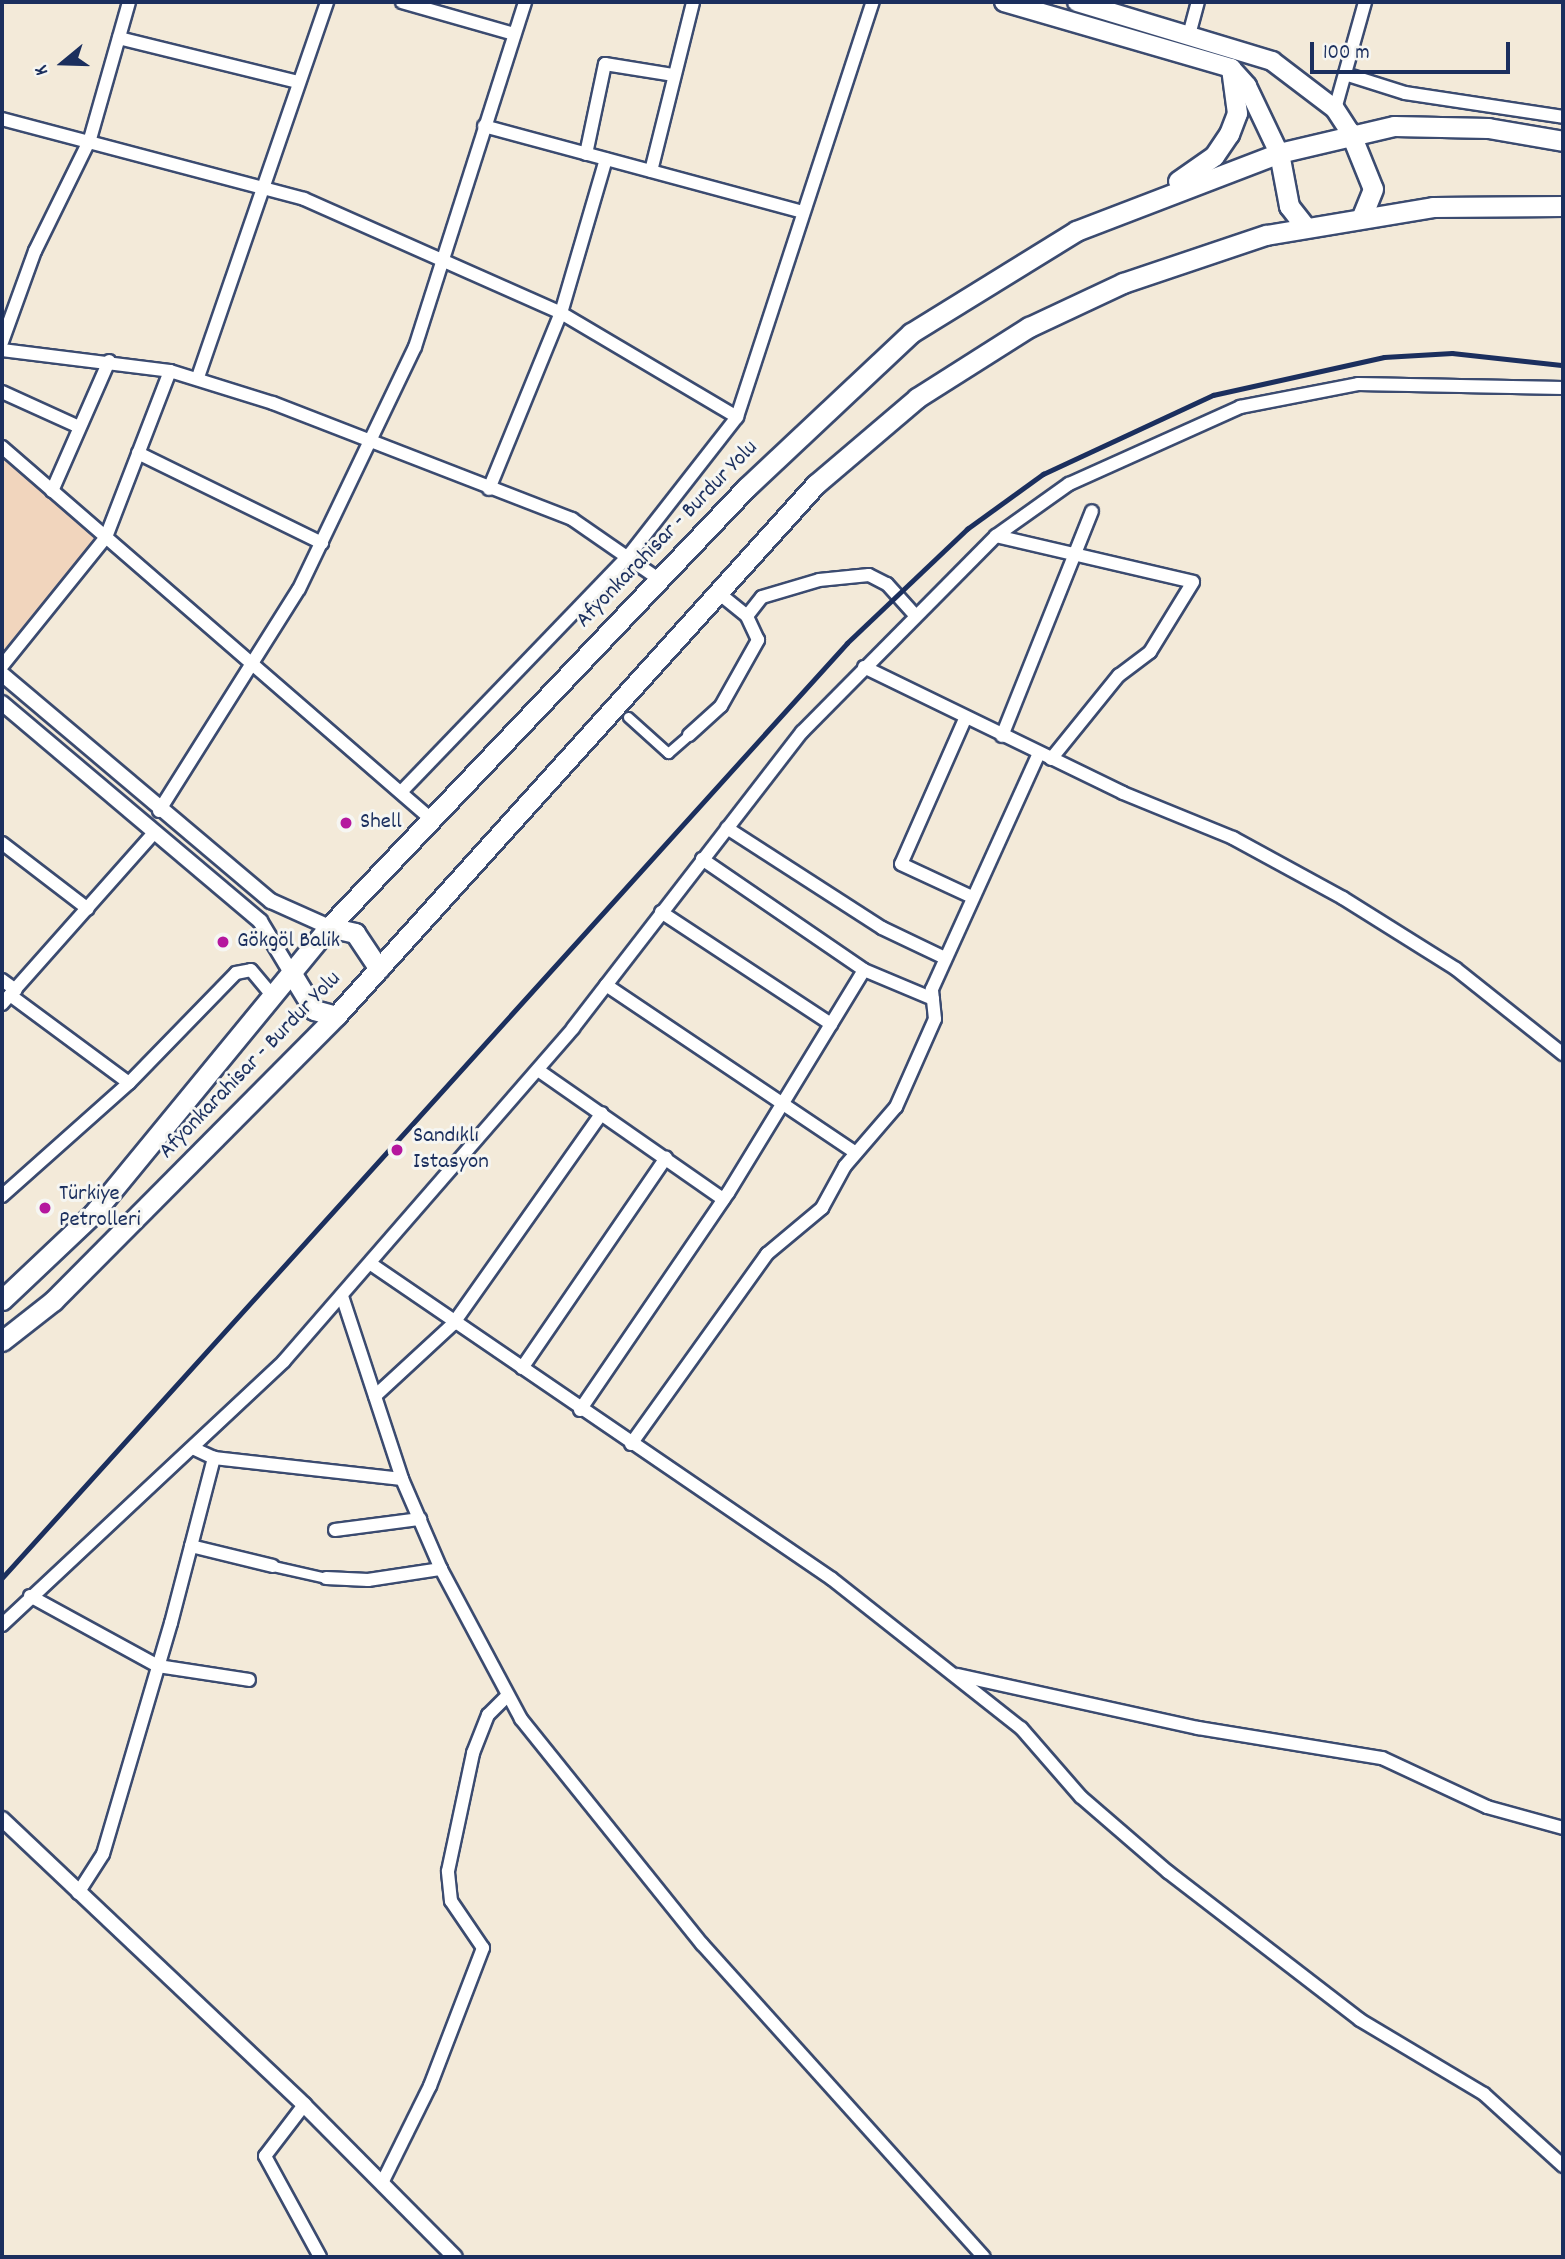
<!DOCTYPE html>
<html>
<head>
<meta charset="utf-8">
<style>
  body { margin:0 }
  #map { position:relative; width:1565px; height:2259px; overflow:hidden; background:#f3ead9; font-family:Dekko,sans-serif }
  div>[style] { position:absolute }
  .built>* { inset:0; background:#f1d5bd }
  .roads { filter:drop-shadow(2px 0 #3b4b70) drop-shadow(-2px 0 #3b4b70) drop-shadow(0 2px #3b4b70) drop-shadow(0 -2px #3b4b70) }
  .pedestrian>* { height:9px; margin:-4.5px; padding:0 4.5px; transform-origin:4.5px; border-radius:4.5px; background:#fff }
  .minor>* { height:12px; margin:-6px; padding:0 6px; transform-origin:6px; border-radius:6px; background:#fff }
  .tertiary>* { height:14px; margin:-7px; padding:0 7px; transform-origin:7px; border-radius:7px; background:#fff }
  .secondary>* { height:18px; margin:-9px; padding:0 9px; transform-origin:9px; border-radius:9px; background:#fff }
  .trunk>* { height:19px; margin:-9.5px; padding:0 9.5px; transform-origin:9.5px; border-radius:9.5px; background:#fff }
  .rail>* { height:4.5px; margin:-2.25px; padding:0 2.25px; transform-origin:2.25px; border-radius:2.25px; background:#1b2f5e }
  .dots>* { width:19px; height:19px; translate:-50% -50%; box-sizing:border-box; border:4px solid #f6f6f2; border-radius:50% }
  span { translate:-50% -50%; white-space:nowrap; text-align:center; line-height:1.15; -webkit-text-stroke:6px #f6f6f2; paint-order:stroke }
  .street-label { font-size:23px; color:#1b2f5e }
  .poi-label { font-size:23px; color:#1b2f5e }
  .left { translate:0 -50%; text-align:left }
  .frame { position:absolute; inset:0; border:4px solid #1b2f5e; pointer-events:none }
  .north { position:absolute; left:28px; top:28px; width:70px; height:70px; -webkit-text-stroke:5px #f6f6f2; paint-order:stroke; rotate:251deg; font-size:19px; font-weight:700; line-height:28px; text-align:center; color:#1b2f5e }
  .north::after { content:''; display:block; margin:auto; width:24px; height:32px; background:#1b2f5e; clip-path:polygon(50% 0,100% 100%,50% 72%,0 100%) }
  .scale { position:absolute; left:1310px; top:42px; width:200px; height:32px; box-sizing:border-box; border:4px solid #1b2f5e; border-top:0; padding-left:9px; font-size:21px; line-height:24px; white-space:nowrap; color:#1b2f5e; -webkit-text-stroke:5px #f6f6f2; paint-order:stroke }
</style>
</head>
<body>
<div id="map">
  <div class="built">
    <div style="clip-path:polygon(2px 450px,106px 537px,2px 666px)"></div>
  </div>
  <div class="roads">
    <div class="pedestrian">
      <div style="left:628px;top:717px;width:54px;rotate:42deg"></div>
      <div style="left:668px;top:753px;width:28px;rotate:-41deg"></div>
      <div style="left:273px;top:1566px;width:54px;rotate:12.8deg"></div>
    </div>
    <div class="minor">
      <div style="left:402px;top:2px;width:116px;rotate:15.9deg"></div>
      <div style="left:1189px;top:35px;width:34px;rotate:-75deg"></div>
      <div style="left:119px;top:38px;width:184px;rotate:13.8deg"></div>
      <div style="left:1345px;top:74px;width:63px;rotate:17.6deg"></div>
      <div style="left:1405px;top:93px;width:160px;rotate:8.6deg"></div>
      <div style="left:1335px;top:109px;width:111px;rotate:-74.3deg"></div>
      <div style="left:2px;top:119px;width:312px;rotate:14.8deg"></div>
      <div style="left:304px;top:199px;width:281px;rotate:23.9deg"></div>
      <div style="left:561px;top:313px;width:204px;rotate:30.6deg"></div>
      <div style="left:484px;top:126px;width:330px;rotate:15.1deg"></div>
      <div style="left:586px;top:154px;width:92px;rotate:-78.1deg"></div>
      <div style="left:605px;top:64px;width:70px;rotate:9.1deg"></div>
      <div style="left:651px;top:171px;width:174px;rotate:-76deg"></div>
      <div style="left:2px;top:342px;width:97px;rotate:-70.1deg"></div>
      <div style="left:35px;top:251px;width:125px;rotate:-63.8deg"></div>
      <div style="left:90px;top:139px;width:142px;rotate:-74.1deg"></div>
      <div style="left:2px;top:350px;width:169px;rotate:7.1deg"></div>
      <div style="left:170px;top:371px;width:108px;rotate:17.3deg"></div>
      <div style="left:273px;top:403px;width:321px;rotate:21.2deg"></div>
      <div style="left:572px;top:519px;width:107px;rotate:34.7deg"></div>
      <div style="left:198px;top:377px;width:397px;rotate:-71deg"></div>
      <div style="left:2px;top:392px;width:85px;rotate:24.4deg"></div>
      <div style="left:2px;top:447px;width:568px;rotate:40.93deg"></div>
      <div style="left:138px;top:453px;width:205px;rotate:26.1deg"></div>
      <div style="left:489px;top:489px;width:190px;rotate:-67.8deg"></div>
      <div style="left:561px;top:313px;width:160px;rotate:-73.7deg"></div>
      <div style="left:52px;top:491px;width:142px;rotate:-66.3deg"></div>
      <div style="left:996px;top:536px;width:202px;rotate:13.1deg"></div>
      <div style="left:1193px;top:582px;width:82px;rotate:121.6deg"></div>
      <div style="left:1150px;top:652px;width:39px;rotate:143deg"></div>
      <div style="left:1119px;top:675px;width:108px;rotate:129deg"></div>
      <div style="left:747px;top:616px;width:24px;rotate:-52deg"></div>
      <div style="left:762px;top:597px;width:59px;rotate:-16.6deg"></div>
      <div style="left:819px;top:580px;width:50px;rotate:-5.7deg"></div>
      <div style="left:869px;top:575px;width:20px;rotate:27deg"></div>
      <div style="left:887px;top:584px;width:42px;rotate:47.9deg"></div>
      <div style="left:2px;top:666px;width:166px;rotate:-51.1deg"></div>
      <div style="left:106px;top:537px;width:178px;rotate:-68.9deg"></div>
      <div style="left:864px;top:667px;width:288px;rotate:25.9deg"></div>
      <div style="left:1123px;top:793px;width:119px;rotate:22.2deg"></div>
      <div style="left:1233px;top:838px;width:125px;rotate:28.6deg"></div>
      <div style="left:1343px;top:898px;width:133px;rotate:32.1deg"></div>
      <div style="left:1456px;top:969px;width:137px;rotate:38.5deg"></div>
      <div style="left:965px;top:719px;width:158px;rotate:113.8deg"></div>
      <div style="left:901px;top:864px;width:78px;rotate:24.9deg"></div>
      <div style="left:689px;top:735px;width:43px;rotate:-42.2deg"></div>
      <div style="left:721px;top:706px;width:76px;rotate:-60.7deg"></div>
      <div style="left:758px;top:640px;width:26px;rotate:-115deg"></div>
      <div style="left:747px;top:616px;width:35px;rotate:-141deg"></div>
      <div style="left:1002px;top:736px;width:242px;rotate:-68.2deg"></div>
      <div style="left:401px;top:792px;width:330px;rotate:-46.1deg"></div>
      <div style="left:630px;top:554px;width:174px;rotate:-52deg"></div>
      <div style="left:737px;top:417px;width:437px;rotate:-71.9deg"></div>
      <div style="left:159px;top:811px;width:262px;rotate:-57.8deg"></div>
      <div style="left:299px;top:589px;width:268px;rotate:-64.4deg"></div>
      <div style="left:415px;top:347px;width:362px;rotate:-72.3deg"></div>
      <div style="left:727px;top:828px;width:184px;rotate:32.8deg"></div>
      <div style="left:882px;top:928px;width:70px;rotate:25.5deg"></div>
      <div style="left:2px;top:843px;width:108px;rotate:37.5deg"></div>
      <div style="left:702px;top:859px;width:196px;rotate:34.4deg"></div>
      <div style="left:864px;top:970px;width:75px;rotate:22.8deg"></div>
      <div style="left:661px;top:912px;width:204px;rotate:33.4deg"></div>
      <div style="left:2px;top:980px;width:17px;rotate:36deg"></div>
      <div style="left:606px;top:985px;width:301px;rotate:33.9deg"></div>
      <div style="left:10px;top:995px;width:148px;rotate:36.5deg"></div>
      <div style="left:2px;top:1004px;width:227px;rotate:-48.4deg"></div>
      <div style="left:538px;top:1070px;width:226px;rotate:34.9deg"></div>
      <div style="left:2px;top:1196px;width:170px;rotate:-41.7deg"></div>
      <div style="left:129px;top:1083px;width:153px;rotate:-45.8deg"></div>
      <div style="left:236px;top:973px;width:15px;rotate:-11deg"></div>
      <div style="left:251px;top:970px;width:34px;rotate:50deg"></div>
      <div style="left:371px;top:1264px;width:558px;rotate:34.34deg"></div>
      <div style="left:832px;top:1579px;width:241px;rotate:38.3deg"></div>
      <div style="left:1021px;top:1728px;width:91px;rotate:49deg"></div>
      <div style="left:1081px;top:1797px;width:115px;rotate:40.8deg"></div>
      <div style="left:1168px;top:1872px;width:242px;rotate:37.6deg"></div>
      <div style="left:1360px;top:2020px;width:144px;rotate:30.8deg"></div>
      <div style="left:1484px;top:2094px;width:107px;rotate:42.3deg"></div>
      <div style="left:342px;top:1296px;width:193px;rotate:71.8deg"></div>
      <div style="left:402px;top:1479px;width:98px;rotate:66.6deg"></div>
      <div style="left:441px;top:1569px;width:170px;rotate:61.9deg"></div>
      <div style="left:521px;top:1719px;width:289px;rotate:51.2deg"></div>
      <div style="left:702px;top:1944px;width:421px;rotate:48deg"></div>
      <div style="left:522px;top:1368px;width:255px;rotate:-55.6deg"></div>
      <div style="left:375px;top:1396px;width:106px;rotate:-42.7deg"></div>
      <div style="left:453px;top:1324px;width:258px;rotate:-54.8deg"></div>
      <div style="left:580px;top:1410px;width:263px;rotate:-55.7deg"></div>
      <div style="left:728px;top:1193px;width:261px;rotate:-58.6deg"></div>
      <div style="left:631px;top:1444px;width:234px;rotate:-54.4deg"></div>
      <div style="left:767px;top:1254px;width:72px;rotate:-39.9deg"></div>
      <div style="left:822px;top:1208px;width:48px;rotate:-61.3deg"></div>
      <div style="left:845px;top:1166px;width:78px;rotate:-49.2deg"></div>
      <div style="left:896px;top:1107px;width:96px;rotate:-66.1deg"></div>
      <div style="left:935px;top:1019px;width:30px;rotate:-96deg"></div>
      <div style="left:932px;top:989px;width:259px;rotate:-65.6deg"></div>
      <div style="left:214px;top:1458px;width:189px;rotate:6.4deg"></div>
      <div style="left:335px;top:1530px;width:86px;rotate:-7.4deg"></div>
      <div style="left:191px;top:1546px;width:84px;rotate:13.7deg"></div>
      <div style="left:326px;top:1578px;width:42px;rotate:2.7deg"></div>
      <div style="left:368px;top:1580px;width:74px;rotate:-8.6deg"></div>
      <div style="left:30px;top:1596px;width:146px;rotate:28.7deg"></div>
      <div style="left:158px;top:1666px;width:92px;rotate:8.7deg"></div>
      <div style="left:2px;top:1625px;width:386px;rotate:-43.1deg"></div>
      <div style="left:284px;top:1361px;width:441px;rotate:-49deg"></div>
      <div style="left:573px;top:1028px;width:374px;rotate:-52.3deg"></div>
      <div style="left:802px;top:732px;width:276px;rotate:-45.3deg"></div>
      <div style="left:996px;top:536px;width:90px;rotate:-35.5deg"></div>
      <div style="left:1069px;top:484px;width:188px;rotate:-24.2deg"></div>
      <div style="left:1240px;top:407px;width:120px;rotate:-11deg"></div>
      <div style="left:1358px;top:384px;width:205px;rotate:1.1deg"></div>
      <div style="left:957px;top:1675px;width:247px;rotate:12.4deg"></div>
      <div style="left:1198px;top:1728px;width:186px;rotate:9.3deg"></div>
      <div style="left:1382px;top:1758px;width:116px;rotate:25deg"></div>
      <div style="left:1487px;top:1807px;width:79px;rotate:15.4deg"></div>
      <div style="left:78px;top:1893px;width:46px;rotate:-57.3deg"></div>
      <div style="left:103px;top:1854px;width:241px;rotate:-73.6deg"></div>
      <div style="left:171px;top:1623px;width:171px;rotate:-75.4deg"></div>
      <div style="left:214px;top:1458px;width:21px;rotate:-155deg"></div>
      <div style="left:304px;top:2105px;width:64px;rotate:127.4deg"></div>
      <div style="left:265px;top:2156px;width:115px;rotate:61.4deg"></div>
      <div style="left:382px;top:2183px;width:108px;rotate:-63.7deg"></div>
      <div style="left:430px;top:2086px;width:148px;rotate:-69deg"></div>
      <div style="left:483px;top:1948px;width:57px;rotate:-124.2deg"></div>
      <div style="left:451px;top:1901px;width:30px;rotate:-96deg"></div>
      <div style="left:448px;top:1871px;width:121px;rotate:-78deg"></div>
      <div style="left:473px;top:1753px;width:41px;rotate:-68.5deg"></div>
      <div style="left:488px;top:1715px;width:27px;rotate:-45deg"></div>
    </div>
    <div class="tertiary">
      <div style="left:2px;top:674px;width:352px;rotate:40.2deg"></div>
      <div style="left:271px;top:901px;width:64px;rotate:24.1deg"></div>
      <div style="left:2px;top:703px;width:338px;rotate:40.2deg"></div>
      <div style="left:260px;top:921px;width:62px;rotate:58.9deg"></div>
      <div style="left:2px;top:1819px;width:416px;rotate:43.4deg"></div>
      <div style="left:304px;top:2105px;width:214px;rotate:45.2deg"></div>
    </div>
    <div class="secondary">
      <div style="left:1004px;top:2px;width:236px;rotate:16.2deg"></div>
      <div style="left:1231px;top:68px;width:24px;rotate:48deg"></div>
      <div style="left:1247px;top:86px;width:74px;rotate:64.5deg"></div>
      <div style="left:1077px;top:2px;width:204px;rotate:16.8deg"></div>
      <div style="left:1272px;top:61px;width:79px;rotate:37.3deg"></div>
      <div style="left:1335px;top:109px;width:27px;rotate:57deg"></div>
    </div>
    <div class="trunk">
      <div style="left:1350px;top:132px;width:61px;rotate:68deg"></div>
      <div style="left:1373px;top:189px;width:29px;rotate:112deg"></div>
      <div style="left:1279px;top:153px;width:54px;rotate:79.3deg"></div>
      <div style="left:1289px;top:206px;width:24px;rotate:52deg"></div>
      <div style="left:1178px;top:181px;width:44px;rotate:-34.8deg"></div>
      <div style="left:1214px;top:156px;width:27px;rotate:-56deg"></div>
      <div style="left:1229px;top:134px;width:22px;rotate:-69deg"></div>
      <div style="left:1237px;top:113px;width:45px;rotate:-97.6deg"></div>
      <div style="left:329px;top:927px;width:27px;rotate:13deg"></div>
      <div style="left:355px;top:933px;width:43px;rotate:56.3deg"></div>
      <div style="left:292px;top:974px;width:42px;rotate:58.6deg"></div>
      <div style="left:314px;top:1010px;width:23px;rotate:15deg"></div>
      <div style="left:2px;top:1300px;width:125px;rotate:-43.4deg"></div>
      <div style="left:93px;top:1214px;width:372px;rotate:-50.6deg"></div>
      <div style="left:329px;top:927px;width:607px;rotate:-46.47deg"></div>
      <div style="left:747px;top:487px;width:225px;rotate:-43.2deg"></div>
      <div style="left:911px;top:333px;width:194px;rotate:-31.7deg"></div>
      <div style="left:1076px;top:231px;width:217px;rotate:-21deg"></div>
      <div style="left:1279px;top:153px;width:118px;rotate:-13.2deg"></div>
      <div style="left:1394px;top:126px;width:94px;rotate:1.2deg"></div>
      <div style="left:1488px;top:128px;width:76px;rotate:9.8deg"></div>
      <div style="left:2px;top:1341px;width:65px;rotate:-38.1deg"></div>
      <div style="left:53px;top:1301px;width:402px;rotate:-45.2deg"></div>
      <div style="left:336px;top:1016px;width:717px;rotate:-47.94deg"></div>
      <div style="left:816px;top:484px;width:133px;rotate:-40.4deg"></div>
      <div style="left:917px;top:398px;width:133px;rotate:-32.4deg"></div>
      <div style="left:1029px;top:327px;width:104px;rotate:-25.1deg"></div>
      <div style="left:1123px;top:283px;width:151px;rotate:-18.6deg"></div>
      <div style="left:1266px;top:235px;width:169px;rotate:-9.5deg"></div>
      <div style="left:1433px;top:207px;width:130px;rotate:-0.4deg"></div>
    </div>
  </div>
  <div class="rail">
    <div style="left:2px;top:1578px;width:1260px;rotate:-47.89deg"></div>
    <div style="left:847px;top:643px;width:166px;rotate:-43.5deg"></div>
    <div style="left:967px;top:529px;width:94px;rotate:-35.9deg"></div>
    <div style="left:1043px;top:474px;width:187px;rotate:-24.9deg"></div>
    <div style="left:1213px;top:395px;width:175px;rotate:-12.5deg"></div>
    <div style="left:1384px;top:357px;width:68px;rotate:-3.4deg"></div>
    <div style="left:1452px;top:353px;width:112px;rotate:6.2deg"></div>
  </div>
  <div class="dots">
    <div style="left:346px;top:823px;background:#b5179e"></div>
    <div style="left:223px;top:942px;background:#b5179e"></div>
    <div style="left:397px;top:1150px;background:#b5179e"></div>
    <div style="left:45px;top:1208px;background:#b5179e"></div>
  </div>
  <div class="street-label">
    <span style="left:668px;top:535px;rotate:-46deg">Afyonkarahisar - Burdur Yolu</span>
    <span style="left:251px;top:1066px;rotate:-46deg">Afyonkarahisar - Burdur Yolu</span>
  </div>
  <div class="poi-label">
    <span class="left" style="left:360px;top:823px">Shell</span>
    <span class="left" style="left:237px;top:942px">Gökgöl Balik</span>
    <span class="left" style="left:413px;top:1150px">Sandıklı<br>Istasyon</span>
    <span class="left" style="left:59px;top:1208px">Türkiye<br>Petrolleri</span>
  </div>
  <div class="frame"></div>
  <div class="north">K</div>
  <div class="scale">100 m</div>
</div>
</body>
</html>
